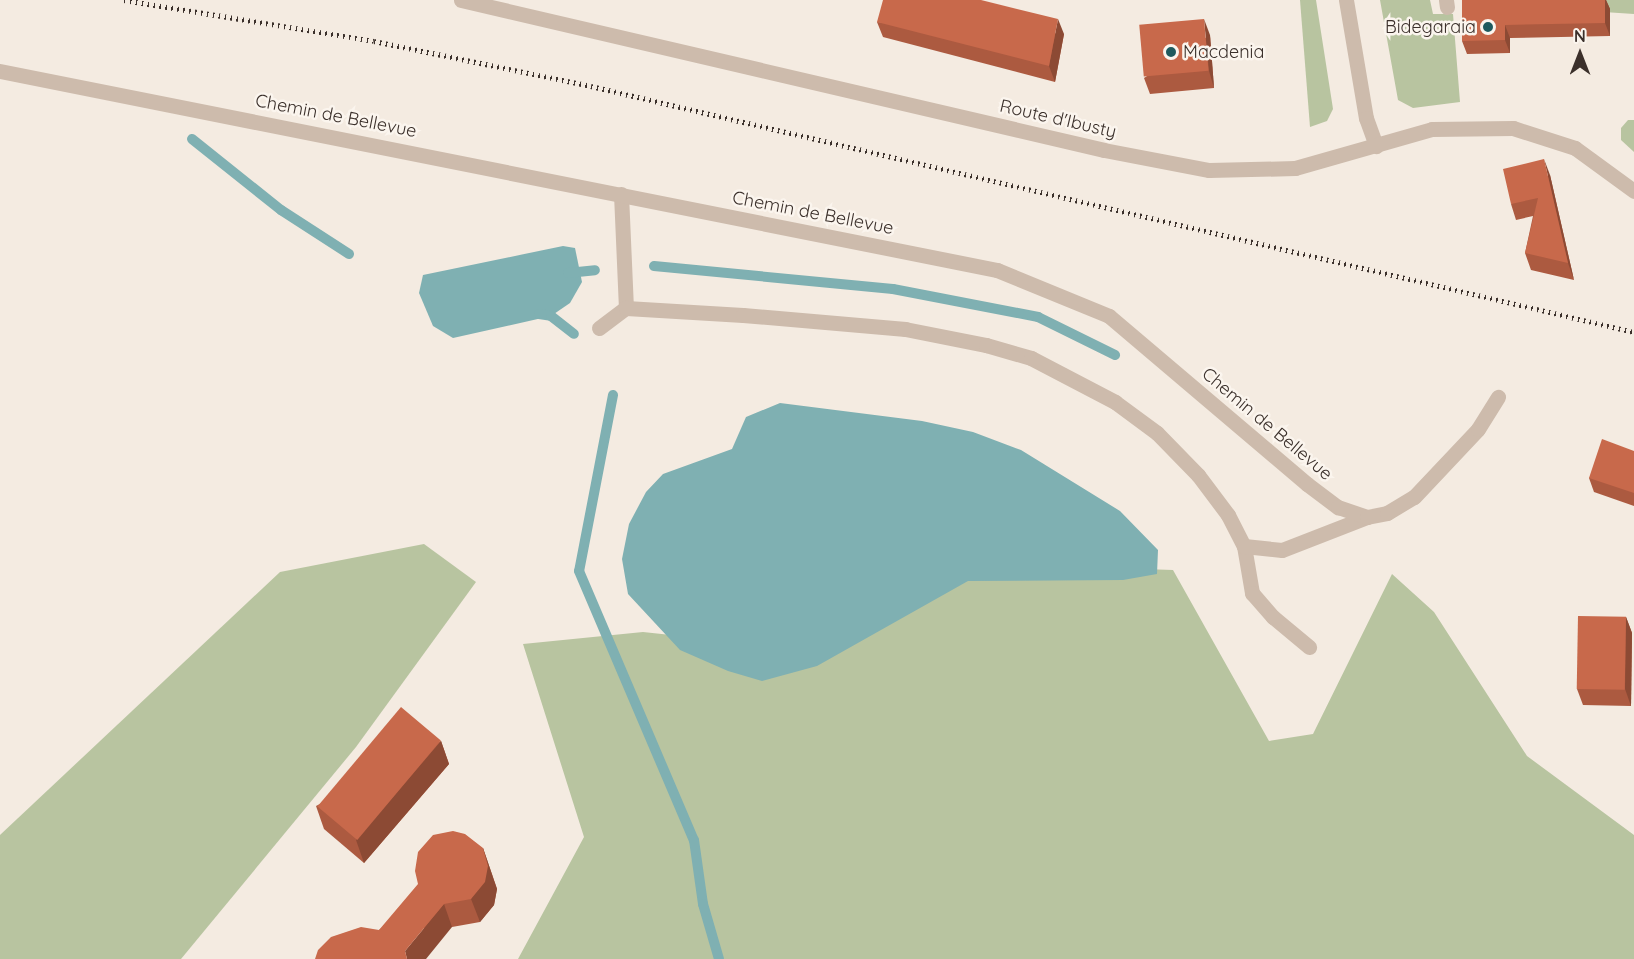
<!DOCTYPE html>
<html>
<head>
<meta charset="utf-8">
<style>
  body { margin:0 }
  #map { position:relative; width:1634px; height:959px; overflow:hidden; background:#f4ebe1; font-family:Quicksand,sans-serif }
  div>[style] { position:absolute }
  .green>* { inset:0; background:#b8c4a0 }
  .water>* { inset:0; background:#7fb0b2 }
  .stream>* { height:10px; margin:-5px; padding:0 5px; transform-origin:5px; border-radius:5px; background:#7fb0b2 }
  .service>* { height:15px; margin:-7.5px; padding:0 7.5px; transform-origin:7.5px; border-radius:7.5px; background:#cdbbac }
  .minor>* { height:15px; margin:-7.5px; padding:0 7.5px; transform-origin:7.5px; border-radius:7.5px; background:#cdbbac }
  .tertiary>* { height:15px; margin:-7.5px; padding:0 7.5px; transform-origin:7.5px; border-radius:7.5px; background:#cdbbac }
  .rail>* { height:4.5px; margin-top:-2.25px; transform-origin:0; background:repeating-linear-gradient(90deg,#3b302b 0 1.5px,transparent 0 6px) }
  .wall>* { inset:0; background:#ac5a40 }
  .shaded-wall>* { inset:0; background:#8c4a34 }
  .building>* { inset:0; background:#c8694b; transform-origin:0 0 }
  .dots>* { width:16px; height:16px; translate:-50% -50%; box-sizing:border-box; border:3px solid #fbf5ee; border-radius:50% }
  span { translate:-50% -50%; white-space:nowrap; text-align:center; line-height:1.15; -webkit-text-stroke:5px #fbf5ee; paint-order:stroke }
  .poi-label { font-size:18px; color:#3b302b }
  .right { translate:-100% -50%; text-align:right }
  .left { translate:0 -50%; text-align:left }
  .street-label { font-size:18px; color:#3b302b }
  .north { position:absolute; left:1550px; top:24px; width:60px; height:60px; -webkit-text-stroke:4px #fbf5ee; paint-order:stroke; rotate:0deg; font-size:16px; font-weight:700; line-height:24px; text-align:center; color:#3b302b }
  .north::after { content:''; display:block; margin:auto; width:21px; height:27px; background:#3b302b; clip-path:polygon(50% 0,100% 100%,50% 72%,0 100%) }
</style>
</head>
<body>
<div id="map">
  <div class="green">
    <div style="clip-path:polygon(1300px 0,1316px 0,1333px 109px,1327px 121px,1310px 127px)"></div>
    <div style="clip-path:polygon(1380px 0,1430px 0,1433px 14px,1453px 14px,1460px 102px,1413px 108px,1398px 100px)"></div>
    <div style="clip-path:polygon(1590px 0,1634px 0,1634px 14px,1589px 11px)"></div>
    <div style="clip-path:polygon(1628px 120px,1634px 120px,1634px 152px,1621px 140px,1621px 128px)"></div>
    <div style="clip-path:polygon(424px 544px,476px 582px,356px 747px,181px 959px,0 959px,0 835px,280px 572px)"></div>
    <div style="clip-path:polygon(966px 563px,1173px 570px,1269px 741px,1313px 734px,1392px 574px,1434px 612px,1527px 756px,1634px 835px,1634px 959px,518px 959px,584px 837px,523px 644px,643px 632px,801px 649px)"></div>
  </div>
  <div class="water">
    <div style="clip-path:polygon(563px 246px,575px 248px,582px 282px,570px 303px,551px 316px,453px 338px,433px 326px,419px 293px,423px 275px)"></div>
    <div style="clip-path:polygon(780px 403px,922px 421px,973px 432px,1021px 450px,1120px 511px,1158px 550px,1157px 574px,1123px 580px,968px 581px,817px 666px,762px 681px,728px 671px,680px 650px,628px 594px,622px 559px,629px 524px,646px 492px,663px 474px,732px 449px,746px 417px)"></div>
  </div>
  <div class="stream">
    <div style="left:192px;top:139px;width:114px;rotate:38.6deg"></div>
    <div style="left:281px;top:210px;width:81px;rotate:32.9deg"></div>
    <div style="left:654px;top:266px;width:240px;rotate:5.5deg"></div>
    <div style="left:893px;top:289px;width:148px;rotate:10.9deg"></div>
    <div style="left:1038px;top:317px;width:86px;rotate:26.3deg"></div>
    <div style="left:568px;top:273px;width:27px;rotate:-6deg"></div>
    <div style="left:539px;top:314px;width:12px;rotate:9deg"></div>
    <div style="left:551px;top:316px;width:29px;rotate:38deg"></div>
    <div style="left:613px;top:395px;width:179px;rotate:100.9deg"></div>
    <div style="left:579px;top:571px;width:293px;rotate:66.9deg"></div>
    <div style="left:694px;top:840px;width:65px;rotate:82deg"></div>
    <div style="left:703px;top:904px;width:57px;rotate:73.8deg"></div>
  </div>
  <div class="service">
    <div style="left:1346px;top:0;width:120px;rotate:80.4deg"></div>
    <div style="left:1366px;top:118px;width:30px;rotate:70deg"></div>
    <div style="left:1446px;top:0;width:7px;rotate:82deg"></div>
    <div style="left:621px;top:194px;width:114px;rotate:87.5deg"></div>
    <div style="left:599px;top:328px;width:34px;rotate:-37deg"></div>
    <div style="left:626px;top:308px;width:117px;rotate:3.4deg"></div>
    <div style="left:743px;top:315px;width:163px;rotate:4.9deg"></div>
    <div style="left:905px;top:329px;width:83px;rotate:11.2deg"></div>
    <div style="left:986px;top:345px;width:47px;rotate:16.1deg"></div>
    <div style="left:1031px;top:358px;width:95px;rotate:27.6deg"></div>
    <div style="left:1115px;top:402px;width:52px;rotate:36.4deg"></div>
    <div style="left:1157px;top:433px;width:59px;rotate:45.7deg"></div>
    <div style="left:1198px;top:475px;width:50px;rotate:53.1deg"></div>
    <div style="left:1228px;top:515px;width:35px;rotate:63deg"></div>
    <div style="left:1244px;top:546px;width:48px;rotate:80.3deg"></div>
    <div style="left:1252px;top:593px;width:32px;rotate:49deg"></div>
    <div style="left:1273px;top:617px;width:47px;rotate:39.8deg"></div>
    <div style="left:1244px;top:546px;width:38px;rotate:6deg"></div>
    <div style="left:1282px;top:550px;width:91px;rotate:-21.2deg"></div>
  </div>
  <div class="minor">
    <div style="left:0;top:71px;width:1017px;rotate:11.29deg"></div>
    <div style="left:997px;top:270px;width:121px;rotate:22.3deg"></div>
    <div style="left:1109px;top:316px;width:260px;rotate:40.3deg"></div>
    <div style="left:1307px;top:484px;width:39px;rotate:37deg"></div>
    <div style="left:1338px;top:507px;width:31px;rotate:19deg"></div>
    <div style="left:1367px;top:517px;width:20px;rotate:-11deg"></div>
    <div style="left:1387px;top:513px;width:31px;rotate:-31deg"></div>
    <div style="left:1414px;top:497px;width:93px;rotate:-46.7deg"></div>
    <div style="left:1478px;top:429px;width:38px;rotate:-58deg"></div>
  </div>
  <div class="tertiary">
    <div style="left:461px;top:0;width:660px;rotate:13.13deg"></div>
    <div style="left:1104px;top:150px;width:107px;rotate:10.8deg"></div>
    <div style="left:1209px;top:170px;width:86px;rotate:-1.3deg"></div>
    <div style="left:1295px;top:168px;width:142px;rotate:-15.9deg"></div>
    <div style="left:1432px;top:129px;width:81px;rotate:-0.7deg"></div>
    <div style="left:1513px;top:128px;width:65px;rotate:17.9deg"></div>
    <div style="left:1575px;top:148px;width:73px;rotate:36.1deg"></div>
  </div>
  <div class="rail">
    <div style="left:124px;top:0;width:253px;rotate:9.3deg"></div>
    <div style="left:374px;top:41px;width:222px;rotate:11.7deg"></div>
    <div style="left:591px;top:86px;width:1072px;rotate:13.27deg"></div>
  </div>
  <div class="wall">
    <div style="clip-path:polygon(1462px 0,1606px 0,1610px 9px,1610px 36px,1510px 38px,1510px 53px,1467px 54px,1462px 41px)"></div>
    <div style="clip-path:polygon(877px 22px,1064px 34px,1055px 82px,883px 37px)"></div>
    <div style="clip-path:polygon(1210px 35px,1214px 88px,1150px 94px,1144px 78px)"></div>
    <div style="clip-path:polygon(1550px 175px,1574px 280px,1531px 270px,1525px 253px,1533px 216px,1516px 220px,1511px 204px)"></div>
    <div style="clip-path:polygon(1634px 451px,1634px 506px,1594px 492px,1589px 478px)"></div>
    <div style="clip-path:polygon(1626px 617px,1632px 633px,1631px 706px,1583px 705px,1577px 689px)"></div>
    <div style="clip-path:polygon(441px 741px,449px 764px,364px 863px,324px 829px,316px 806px)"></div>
    <div style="clip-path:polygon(483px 848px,497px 889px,494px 905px,480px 922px,452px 927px,379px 930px)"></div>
  </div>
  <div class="shaded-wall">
    <div style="clip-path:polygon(1605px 0,1606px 0,1610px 9px,1610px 36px,1605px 23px)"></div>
    <div style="clip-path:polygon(1058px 19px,1064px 34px,1055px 82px,1049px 66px)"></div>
    <div style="clip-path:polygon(1204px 19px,1210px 35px,1214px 88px,1209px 71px)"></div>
    <div style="clip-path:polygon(1505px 25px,1510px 38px,1510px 53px,1505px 40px)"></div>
    <div style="clip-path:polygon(1544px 159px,1550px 175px,1574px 280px,1568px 263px)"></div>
    <div style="clip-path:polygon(1626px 617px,1632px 633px,1631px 706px,1625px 689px)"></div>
    <div style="clip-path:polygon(441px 741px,449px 764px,364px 863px,356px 840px)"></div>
    <div style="clip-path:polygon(483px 848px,497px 889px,494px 905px,480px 922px,471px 899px)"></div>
    <div style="clip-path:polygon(444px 904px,452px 927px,426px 959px,407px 959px,405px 951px)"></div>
  </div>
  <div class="building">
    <div style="clip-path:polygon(883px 0,981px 0,1058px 19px,1049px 66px,877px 22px)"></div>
    <div style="clip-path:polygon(1462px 0,1605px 0,1605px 23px,1505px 25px,1505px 40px,1462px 41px)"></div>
    <div style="left:1204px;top:19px;width:52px;height:65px;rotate:85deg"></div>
    <div style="clip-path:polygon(1544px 159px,1568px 263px,1525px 253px,1538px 198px,1511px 204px,1503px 169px)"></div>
    <div style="clip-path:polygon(1602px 439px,1634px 451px,1634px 493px,1589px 478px)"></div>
    <div style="left:1578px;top:616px;width:48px;height:73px;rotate:1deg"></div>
    <div style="left:401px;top:707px;width:52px;height:130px;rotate:40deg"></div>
    <div style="clip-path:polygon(453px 831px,465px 834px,483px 848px,488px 866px,485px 882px,471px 899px,444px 904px,405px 951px,407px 959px,315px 959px,318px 950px,331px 937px,361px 927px,379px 930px,418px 884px,415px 871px,418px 852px,433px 835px)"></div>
  </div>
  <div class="dots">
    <div style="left:1488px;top:27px;background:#1f5a5e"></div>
    <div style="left:1171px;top:52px;background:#1f5a5e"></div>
  </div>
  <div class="poi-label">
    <span class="right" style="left:1476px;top:27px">Bidegaraia</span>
    <span class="left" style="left:1183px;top:52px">Macdenia</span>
  </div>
  <div class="street-label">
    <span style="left:336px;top:116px;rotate:11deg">Chemin de Bellevue</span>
    <span style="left:1058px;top:119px;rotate:13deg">Route d'Ibusty</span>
    <span style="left:813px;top:213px;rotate:11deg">Chemin de Bellevue</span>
    <span style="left:1267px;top:424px;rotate:40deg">Chemin de Bellevue</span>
  </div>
  <div class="north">N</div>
</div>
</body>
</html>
